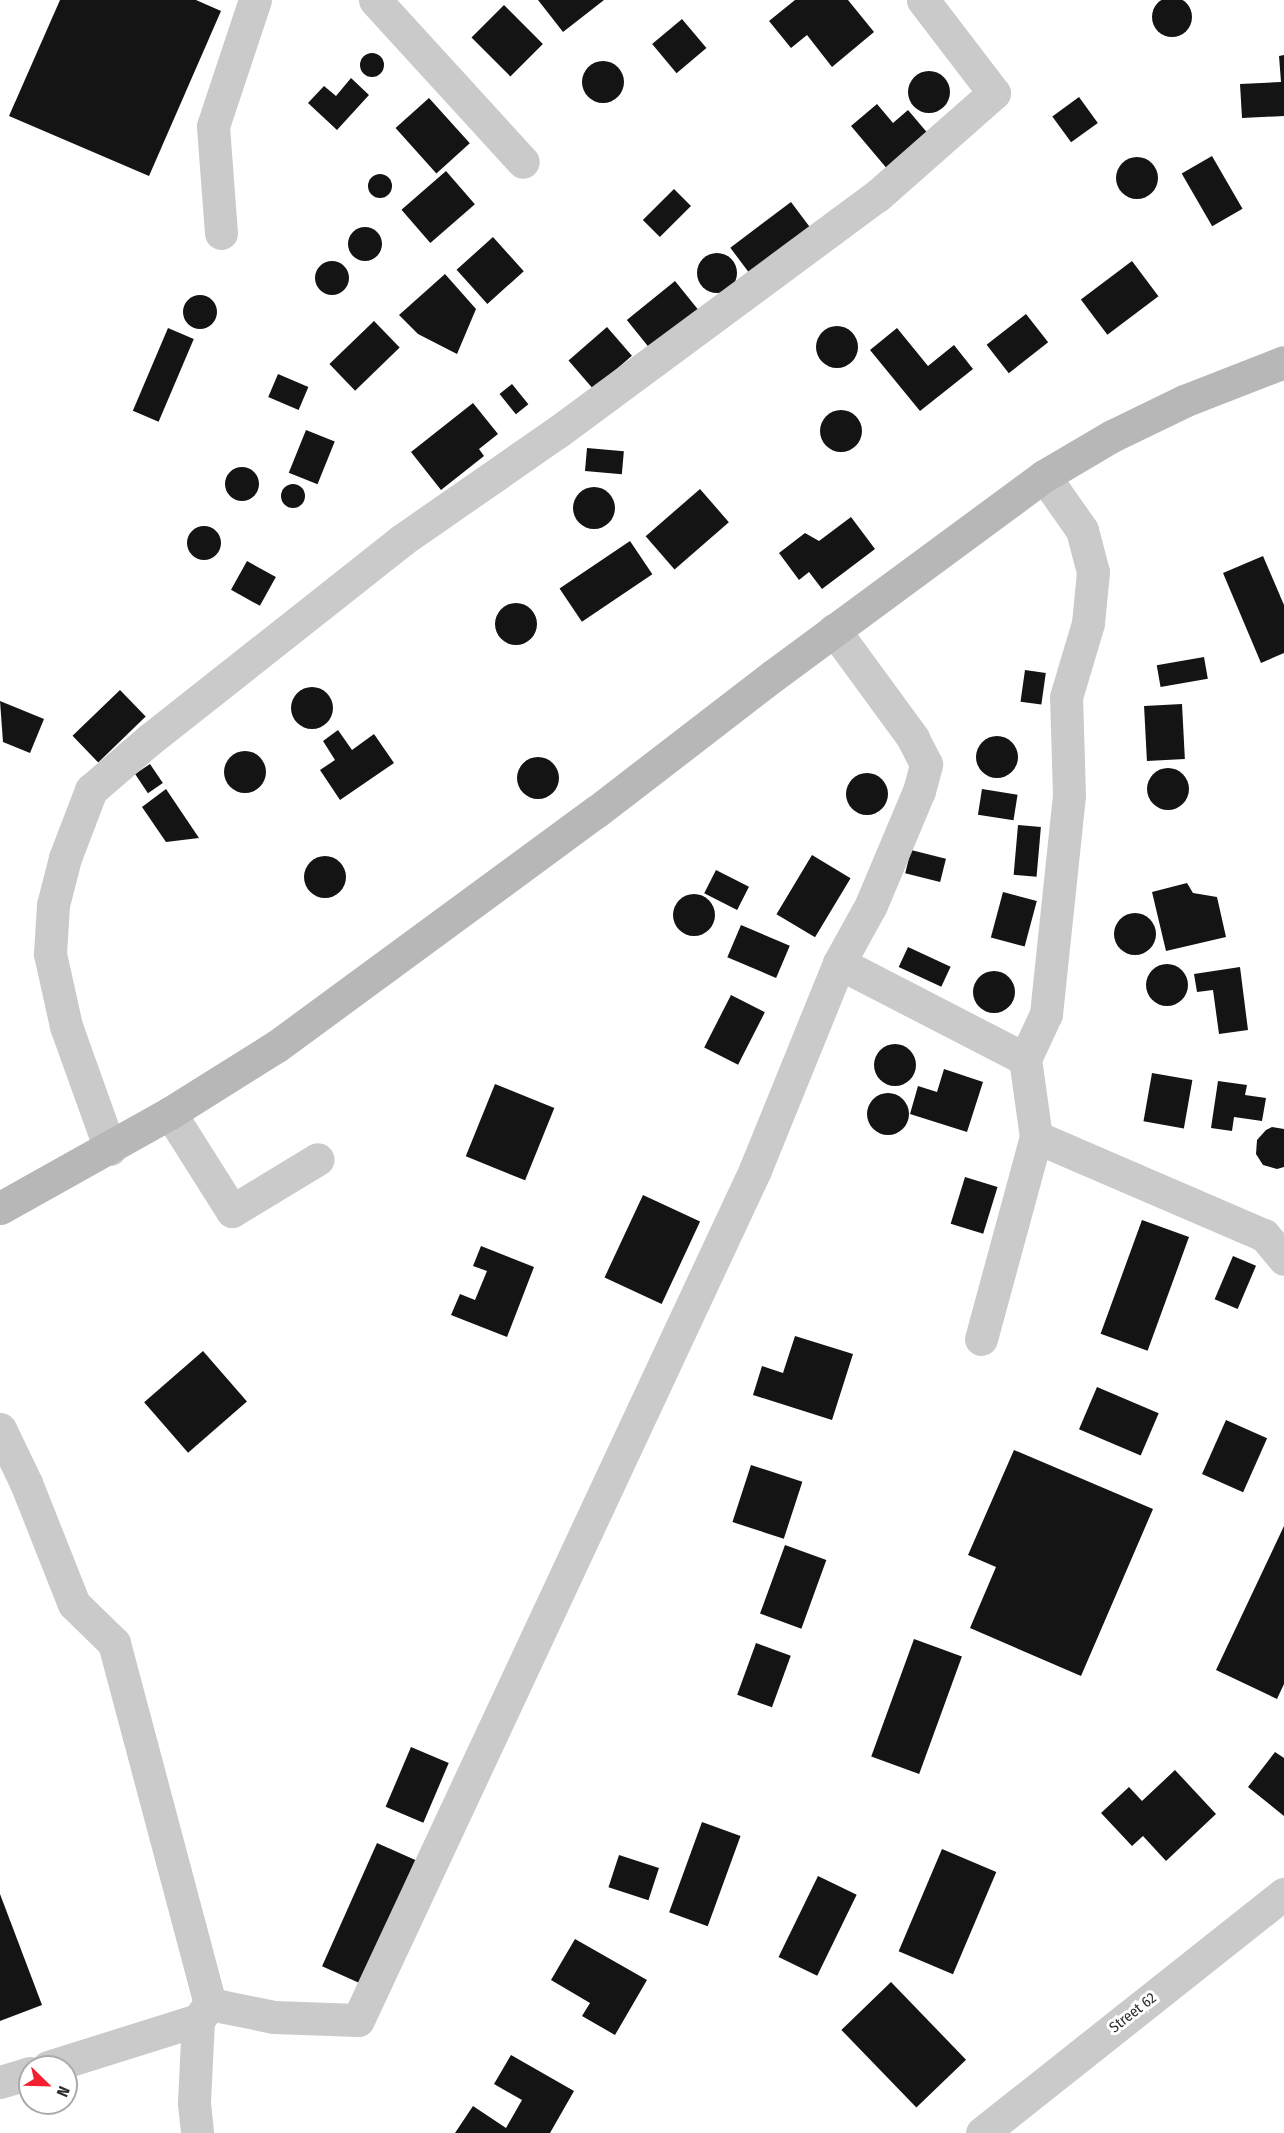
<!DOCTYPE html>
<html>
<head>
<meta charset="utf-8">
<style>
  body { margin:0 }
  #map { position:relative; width:1284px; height:2133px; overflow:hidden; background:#fff; font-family:"Fira Sans Condensed",sans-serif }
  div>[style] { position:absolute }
  .building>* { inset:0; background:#141414; transform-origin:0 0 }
  .round { border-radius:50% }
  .street>* { height:33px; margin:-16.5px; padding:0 16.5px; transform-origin:16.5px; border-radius:16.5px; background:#cacaca }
  .secondary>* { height:33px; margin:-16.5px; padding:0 16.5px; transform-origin:16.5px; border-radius:16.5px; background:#b7b7b7 }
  span { translate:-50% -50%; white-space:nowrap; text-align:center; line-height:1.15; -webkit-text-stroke:6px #fff; paint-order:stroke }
  .street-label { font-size:15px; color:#2d2d2d }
  .north { position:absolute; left:18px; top:2055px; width:60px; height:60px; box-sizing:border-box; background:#fff; border:2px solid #ababab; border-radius:50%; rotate:113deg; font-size:16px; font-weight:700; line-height:24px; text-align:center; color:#2d2d2d }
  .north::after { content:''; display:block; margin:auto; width:21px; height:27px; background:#f42030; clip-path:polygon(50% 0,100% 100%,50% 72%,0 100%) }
</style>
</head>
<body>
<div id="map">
  <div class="building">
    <div class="round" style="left:1152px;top:-3px;width:40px;height:40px"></div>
    <div style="clip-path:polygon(60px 0,196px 0,221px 11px,149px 176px,9px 116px)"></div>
    <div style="clip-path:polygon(538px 0,604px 0,563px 32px)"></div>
    <div style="clip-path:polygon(795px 0,848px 0,874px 32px,832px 67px,807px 35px,791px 48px,769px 21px)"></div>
    <div style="left:504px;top:5px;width:55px;height:46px;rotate:45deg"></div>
    <div style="left:682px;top:19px;width:38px;height:39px;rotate:50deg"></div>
    <div class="round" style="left:360px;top:53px;width:24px;height:24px"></div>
    <div style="clip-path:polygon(1284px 55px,1284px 116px,1242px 118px,1240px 84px,1281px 82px,1279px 56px)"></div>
    <div class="round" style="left:582px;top:61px;width:42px;height:42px"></div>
    <div class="round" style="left:908px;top:71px;width:42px;height:42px"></div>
    <div style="clip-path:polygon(351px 78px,369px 95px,337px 130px,308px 103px,324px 86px,336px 96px)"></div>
    <div style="left:1079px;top:97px;width:32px;height:33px;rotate:54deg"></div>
    <div style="left:429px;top:98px;width:61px;height:45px;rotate:48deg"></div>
    <div style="clip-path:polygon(877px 104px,893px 123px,908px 110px,930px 136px,889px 171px,851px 126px)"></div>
    <div style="left:1212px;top:156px;width:61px;height:35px;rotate:60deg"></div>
    <div class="round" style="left:1116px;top:157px;width:42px;height:42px"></div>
    <div style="left:446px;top:171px;width:44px;height:59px;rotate:49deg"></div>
    <div class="round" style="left:368px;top:174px;width:24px;height:24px"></div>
    <div style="left:674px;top:189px;width:24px;height:44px;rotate:45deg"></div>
    <div style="left:791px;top:202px;width:34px;height:76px;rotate:53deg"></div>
    <div class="round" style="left:348px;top:227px;width:34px;height:34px"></div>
    <div style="left:493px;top:237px;width:46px;height:49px;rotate:48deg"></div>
    <div class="round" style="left:697px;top:253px;width:40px;height:40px"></div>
    <div style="left:1132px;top:261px;width:44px;height:64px;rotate:53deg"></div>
    <div class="round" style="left:315px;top:261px;width:34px;height:34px"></div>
    <div style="clip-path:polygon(445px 274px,476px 309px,457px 354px,418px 334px,399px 315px)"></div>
    <div style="left:675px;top:281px;width:43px;height:62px;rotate:51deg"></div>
    <div class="round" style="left:183px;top:295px;width:34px;height:34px"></div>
    <div style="left:1026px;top:314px;width:36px;height:50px;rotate:52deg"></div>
    <div style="left:374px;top:321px;width:37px;height:62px;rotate:46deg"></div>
    <div class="round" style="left:816px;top:326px;width:42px;height:42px"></div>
    <div style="left:607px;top:327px;width:38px;height:51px;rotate:49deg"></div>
    <div style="left:168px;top:328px;width:28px;height:90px;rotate:23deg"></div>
    <div style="clip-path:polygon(897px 328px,928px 366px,954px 345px,973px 369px,920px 411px,870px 350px)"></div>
    <div style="left:278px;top:374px;width:33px;height:25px;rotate:23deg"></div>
    <div style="left:512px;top:384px;width:26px;height:16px;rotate:51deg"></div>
    <div style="clip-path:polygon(473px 403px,498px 434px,479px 449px,484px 456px,441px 490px,411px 452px)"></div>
    <div class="round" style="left:820px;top:410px;width:42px;height:42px"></div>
    <div style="left:306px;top:430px;width:31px;height:46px;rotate:22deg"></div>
    <div style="left:587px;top:448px;width:37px;height:23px;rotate:5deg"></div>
    <div class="round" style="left:225px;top:467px;width:34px;height:34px"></div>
    <div class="round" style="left:281px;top:484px;width:24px;height:24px"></div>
    <div class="round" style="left:573px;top:487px;width:42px;height:42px"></div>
    <div style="left:700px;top:489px;width:44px;height:72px;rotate:49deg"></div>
    <div style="clip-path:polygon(851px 517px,875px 549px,822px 589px,809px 572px,799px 580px,779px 553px,805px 533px,819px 541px)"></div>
    <div class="round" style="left:187px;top:526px;width:34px;height:34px"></div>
    <div style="left:630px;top:541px;width:40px;height:85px;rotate:56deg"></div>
    <div style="clip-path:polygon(1263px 556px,1284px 605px,1284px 653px,1261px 663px,1223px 573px)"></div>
    <div style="left:247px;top:561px;width:33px;height:33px;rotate:29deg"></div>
    <div class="round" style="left:495px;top:603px;width:42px;height:42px"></div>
    <div style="left:1204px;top:657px;width:22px;height:48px;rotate:80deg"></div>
    <div style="left:1025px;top:670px;width:21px;height:32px;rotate:8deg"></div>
    <div class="round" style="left:291px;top:687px;width:42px;height:42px"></div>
    <div style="left:120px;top:690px;width:37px;height:66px;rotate:46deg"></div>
    <div style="clip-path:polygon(0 701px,44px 719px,30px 753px,3px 742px)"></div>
    <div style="left:1182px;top:704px;width:55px;height:38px;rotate:87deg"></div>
    <div style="clip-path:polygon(338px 730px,352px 750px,374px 734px,394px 763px,340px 800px,320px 770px,335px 760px,323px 741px)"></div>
    <div class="round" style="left:976px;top:736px;width:42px;height:42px"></div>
    <div class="round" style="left:224px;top:751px;width:42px;height:42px"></div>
    <div class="round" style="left:517px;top:757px;width:42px;height:42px"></div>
    <div style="left:150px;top:764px;width:23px;height:18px;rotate:56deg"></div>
    <div class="round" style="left:1147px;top:768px;width:42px;height:42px"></div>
    <div class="round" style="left:846px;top:773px;width:42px;height:42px"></div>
    <div style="clip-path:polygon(166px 789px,199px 838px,166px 842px,142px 807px)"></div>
    <div style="left:982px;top:789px;width:36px;height:26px;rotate:9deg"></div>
    <div style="left:1018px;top:825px;width:23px;height:50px;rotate:5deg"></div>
    <div style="left:911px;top:850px;width:36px;height:24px;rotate:14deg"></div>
    <div style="left:812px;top:855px;width:45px;height:69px;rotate:31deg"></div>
    <div class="round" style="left:304px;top:856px;width:42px;height:42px"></div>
    <div style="left:716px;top:870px;width:37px;height:26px;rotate:27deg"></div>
    <div style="clip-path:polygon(1187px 883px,1193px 893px,1217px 897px,1226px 937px,1166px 951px,1152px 892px)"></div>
    <div style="left:1003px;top:892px;width:35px;height:47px;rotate:15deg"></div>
    <div class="round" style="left:673px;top:894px;width:42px;height:42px"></div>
    <div class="round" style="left:1114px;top:913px;width:42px;height:42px"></div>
    <div style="left:741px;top:925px;width:53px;height:35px;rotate:23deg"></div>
    <div style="left:908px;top:947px;width:47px;height:22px;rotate:25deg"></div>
    <div class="round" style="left:1146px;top:964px;width:42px;height:42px"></div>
    <div style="clip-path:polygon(1240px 967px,1248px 1030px,1219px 1034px,1213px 990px,1197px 992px,1194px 974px)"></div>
    <div class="round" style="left:973px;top:971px;width:42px;height:42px"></div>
    <div style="left:731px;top:995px;width:38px;height:59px;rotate:27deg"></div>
    <div class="round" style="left:874px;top:1044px;width:42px;height:42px"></div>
    <div style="clip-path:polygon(944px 1069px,983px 1082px,967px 1132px,910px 1114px,918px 1086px,937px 1092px)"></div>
    <div style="left:1152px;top:1073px;width:41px;height:49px;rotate:10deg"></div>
    <div style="clip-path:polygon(1218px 1081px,1247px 1085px,1245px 1095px,1266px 1098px,1262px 1121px,1234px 1117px,1232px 1131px,1211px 1128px)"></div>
    <div style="left:495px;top:1084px;width:64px;height:78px;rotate:22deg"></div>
    <div class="round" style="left:867px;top:1093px;width:42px;height:42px"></div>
    <div style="clip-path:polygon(1272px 1127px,1284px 1129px,1284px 1167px,1277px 1169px,1263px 1165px,1256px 1154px,1257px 1140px,1266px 1130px)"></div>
    <div style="left:965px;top:1177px;width:34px;height:49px;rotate:17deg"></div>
    <div style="left:643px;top:1195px;width:63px;height:91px;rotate:25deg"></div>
    <div style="left:1142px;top:1220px;width:50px;height:121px;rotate:20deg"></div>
    <div style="clip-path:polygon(481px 1246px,534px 1267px,507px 1337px,451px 1315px,460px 1294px,475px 1300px,487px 1271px,473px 1266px)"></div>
    <div style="left:1233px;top:1256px;width:25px;height:47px;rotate:23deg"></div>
    <div style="clip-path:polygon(795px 1336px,853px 1354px,832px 1420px,753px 1395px,762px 1366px,783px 1373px)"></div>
    <div style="left:203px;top:1351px;width:67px;height:78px;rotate:49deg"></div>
    <div style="left:1097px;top:1387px;width:67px;height:46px;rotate:23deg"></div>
    <div style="left:1226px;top:1420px;width:45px;height:59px;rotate:24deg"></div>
    <div style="clip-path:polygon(1014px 1450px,1153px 1509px,1081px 1676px,970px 1628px,996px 1567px,968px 1555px)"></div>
    <div style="left:751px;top:1465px;width:54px;height:60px;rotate:18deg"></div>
    <div style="clip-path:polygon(1284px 1526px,1284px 1684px,1277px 1699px,1216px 1670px)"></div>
    <div style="left:785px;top:1545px;width:44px;height:73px;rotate:20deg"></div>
    <div style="left:914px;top:1639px;width:51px;height:125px;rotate:20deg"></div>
    <div style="left:756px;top:1643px;width:37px;height:55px;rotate:20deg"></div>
    <div style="left:411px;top:1747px;width:41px;height:65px;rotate:23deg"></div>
    <div style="clip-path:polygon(1275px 1752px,1284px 1758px,1284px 1816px,1248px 1787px)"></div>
    <div style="clip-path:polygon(1175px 1770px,1216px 1814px,1166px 1861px,1143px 1836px,1132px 1846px,1101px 1813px,1129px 1787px,1142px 1801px)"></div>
    <div style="left:702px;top:1822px;width:41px;height:96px;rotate:20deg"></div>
    <div style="left:377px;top:1843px;width:42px;height:135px;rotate:24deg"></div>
    <div style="left:942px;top:1849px;width:59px;height:111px;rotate:23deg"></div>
    <div style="left:619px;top:1855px;width:42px;height:34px;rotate:18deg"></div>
    <div style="left:818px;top:1876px;width:43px;height:90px;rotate:26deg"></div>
    <div style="clip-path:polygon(0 1894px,42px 2005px,0 2021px)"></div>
    <div style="clip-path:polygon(575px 1939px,647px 1980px,615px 2035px,582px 2016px,590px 2003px,551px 1980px)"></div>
    <div style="left:891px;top:1982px;width:108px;height:69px;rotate:46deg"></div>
    <div style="clip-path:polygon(511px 2055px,574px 2091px,550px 2133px,455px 2133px,473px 2106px,506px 2128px,522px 2100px,494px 2084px)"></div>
  </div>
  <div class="street">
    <div style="left:375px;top:0;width:219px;rotate:47.6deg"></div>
    <div style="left:221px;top:233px;width:107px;rotate:-94.3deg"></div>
    <div style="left:213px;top:126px;width:133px;rotate:-71.6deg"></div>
    <div style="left:839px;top:963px;width:209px;rotate:27.3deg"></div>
    <div style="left:170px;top:1113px;width:116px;rotate:57.7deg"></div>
    <div style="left:232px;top:1211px;width:100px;rotate:-31.2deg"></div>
    <div style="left:1036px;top:1137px;width:248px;rotate:23.3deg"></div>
    <div style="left:1264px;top:1235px;width:31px;rotate:50deg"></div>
    <div style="left:110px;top:1149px;width:131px;rotate:-109.7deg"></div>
    <div style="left:66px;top:1026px;width:74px;rotate:-102.5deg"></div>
    <div style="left:50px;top:954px;width:49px;rotate:-86.5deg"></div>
    <div style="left:53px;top:905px;width:49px;rotate:-75.7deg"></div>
    <div style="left:65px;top:858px;width:73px;rotate:-69.1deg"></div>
    <div style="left:91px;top:790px;width:77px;rotate:-40.8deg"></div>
    <div style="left:149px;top:740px;width:323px;rotate:-38.3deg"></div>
    <div style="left:402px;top:540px;width:191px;rotate:-34.8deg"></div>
    <div style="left:559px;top:431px;width:395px;rotate:-36.5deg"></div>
    <div style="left:877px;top:196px;width:156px;rotate:-41.4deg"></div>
    <div style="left:994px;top:93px;width:117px;rotate:-127.4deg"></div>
    <div style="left:981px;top:1339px;width:209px;rotate:-74.8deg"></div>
    <div style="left:1036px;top:1137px;width:79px;rotate:-98deg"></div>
    <div style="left:1025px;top:1059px;width:50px;rotate:-65deg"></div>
    <div style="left:1046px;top:1014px;width:219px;rotate:-84deg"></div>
    <div style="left:1069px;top:796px;width:99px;rotate:-91.7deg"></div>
    <div style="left:1066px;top:697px;width:77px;rotate:-73.4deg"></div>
    <div style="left:1088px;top:623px;width:51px;rotate:-84.4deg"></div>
    <div style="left:1093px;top:572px;width:43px;rotate:-104.7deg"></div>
    <div style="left:1082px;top:530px;width:66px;rotate:-125.1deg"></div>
    <div style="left:0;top:1429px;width:60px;rotate:64.3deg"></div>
    <div style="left:26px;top:1483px;width:130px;rotate:68.4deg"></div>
    <div style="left:74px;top:1604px;width:56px;rotate:44.3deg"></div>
    <div style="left:114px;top:1643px;width:374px;rotate:75.1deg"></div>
    <div style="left:210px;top:2004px;width:20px;rotate:127deg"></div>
    <div style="left:210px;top:2004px;width:65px;rotate:11.5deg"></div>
    <div style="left:274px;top:2017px;width:84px;rotate:2deg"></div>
    <div style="left:358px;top:2020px;width:938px;rotate:-64.96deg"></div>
    <div style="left:755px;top:1170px;width:223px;rotate:-67.9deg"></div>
    <div style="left:839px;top:963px;width:66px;rotate:-61.1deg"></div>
    <div style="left:871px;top:905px;width:124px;rotate:-67.2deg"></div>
    <div style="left:919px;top:791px;width:28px;rotate:-75deg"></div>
    <div style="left:926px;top:764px;width:29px;rotate:-117deg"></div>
    <div style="left:913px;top:738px;width:134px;rotate:-126.2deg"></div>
    <div style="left:48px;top:2067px;width:157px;rotate:-17.4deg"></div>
    <div style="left:198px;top:2020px;width:83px;rotate:92.8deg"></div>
    <div style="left:194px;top:2103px;width:30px;rotate:84deg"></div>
    <div style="left:0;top:2082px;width:31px;rotate:-17deg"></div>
    <div style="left:982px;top:2133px;width:385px;rotate:-38.4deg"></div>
  </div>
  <div class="secondary">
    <div style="left:0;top:1208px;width:195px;rotate:-29.2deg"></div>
    <div style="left:170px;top:1113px;width:126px;rotate:-32.1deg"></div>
    <div style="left:277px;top:1046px;width:396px;rotate:-36.3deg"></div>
    <div style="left:596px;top:812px;width:225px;rotate:-37.6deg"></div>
    <div style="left:774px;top:675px;width:335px;rotate:-36.4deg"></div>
    <div style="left:1044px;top:476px;width:79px;rotate:-30.5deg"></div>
    <div style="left:1112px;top:436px;width:80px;rotate:-25.9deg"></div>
    <div style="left:1184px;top:401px;width:107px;rotate:-21.3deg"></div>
  </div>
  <div class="street-label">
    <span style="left:1133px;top:2013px;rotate:-38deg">Street 62</span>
  </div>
  <div class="north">N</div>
</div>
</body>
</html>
